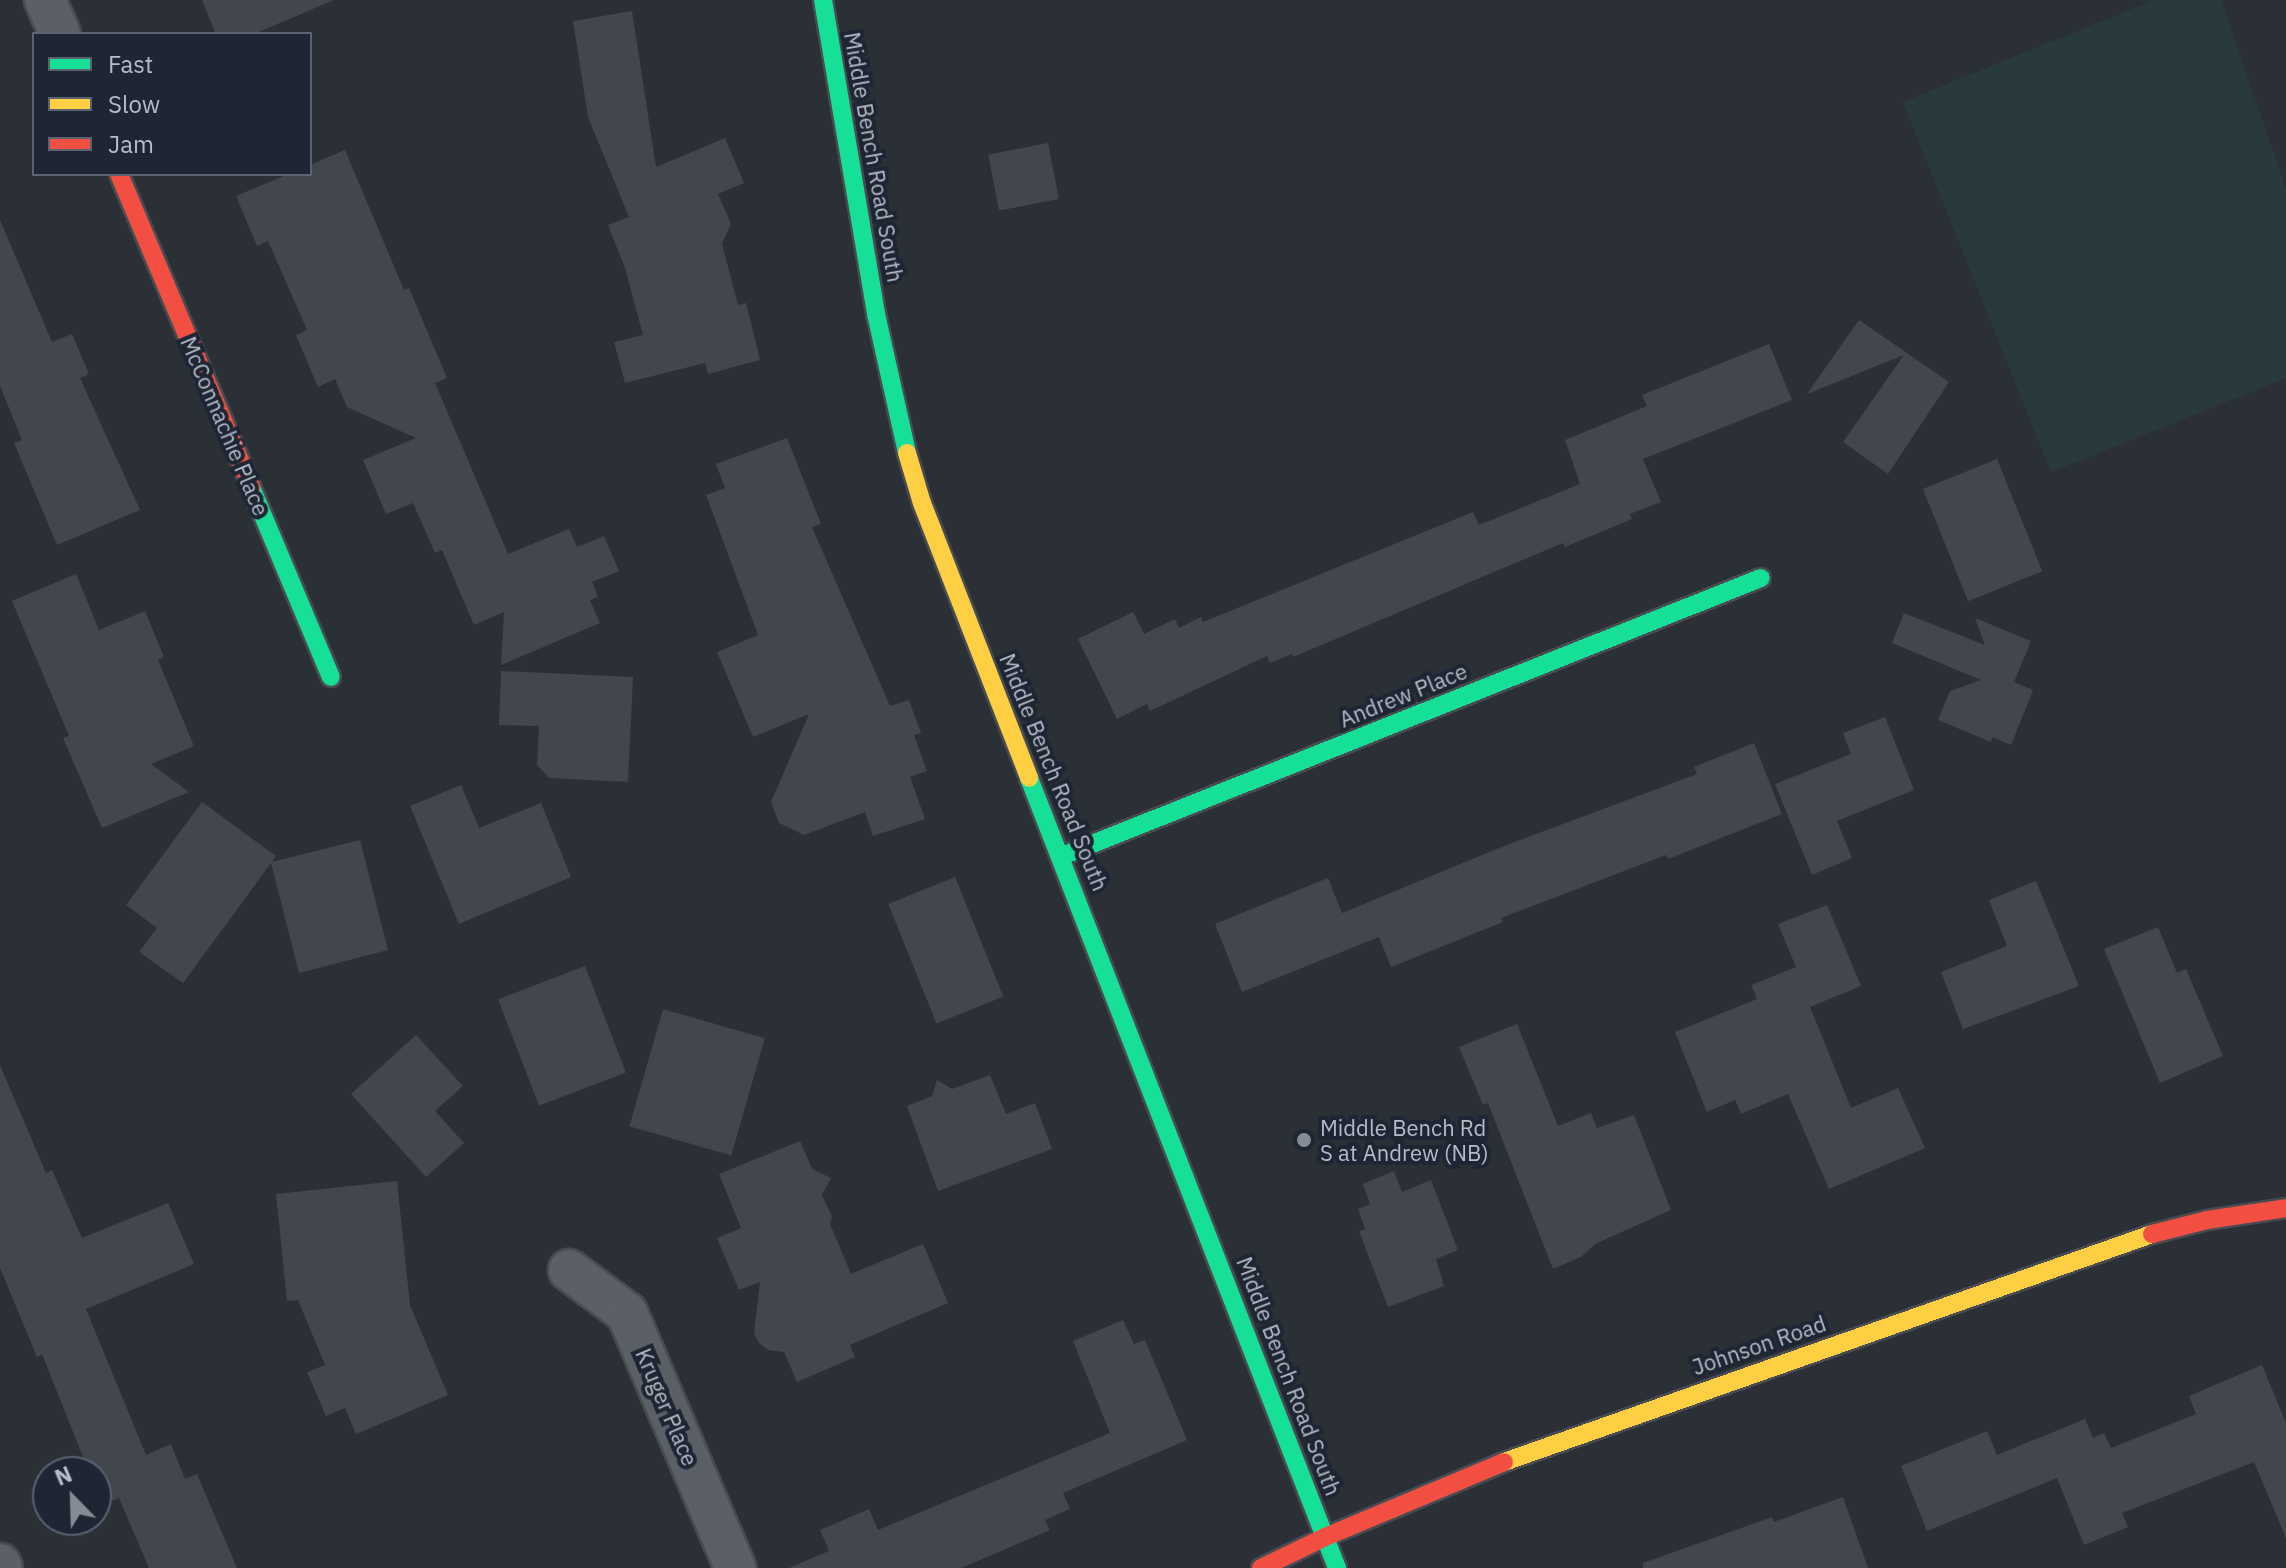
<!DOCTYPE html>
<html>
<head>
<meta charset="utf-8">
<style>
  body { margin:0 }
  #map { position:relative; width:2286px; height:1568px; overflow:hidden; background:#2b3037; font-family:"IBM Plex Sans",sans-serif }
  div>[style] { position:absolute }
  .green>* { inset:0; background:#283a3d }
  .building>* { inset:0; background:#42464d; transform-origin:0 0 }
  .roads { filter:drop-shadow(2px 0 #484c52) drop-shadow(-2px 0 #484c52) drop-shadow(0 2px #484c52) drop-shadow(0 -2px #484c52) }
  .street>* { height:40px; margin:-20px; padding:0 20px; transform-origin:20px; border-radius:20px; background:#5b5f66 }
  .fast>* { height:18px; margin:-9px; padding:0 9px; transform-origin:9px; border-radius:9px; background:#16e098 }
  .slow>* { height:18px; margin:-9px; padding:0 9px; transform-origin:9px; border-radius:9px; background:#ffcf43 }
  .jam>* { height:18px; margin:-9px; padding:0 9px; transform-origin:9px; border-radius:9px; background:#f24e42 }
  .dots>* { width:22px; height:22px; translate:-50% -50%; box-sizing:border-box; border:4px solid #1e2633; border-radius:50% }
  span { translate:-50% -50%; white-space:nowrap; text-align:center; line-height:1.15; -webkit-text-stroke:8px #1e2633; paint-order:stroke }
  .street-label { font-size:22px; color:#b5bcc8 }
  .poi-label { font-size:22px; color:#b5bcc8 }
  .left { translate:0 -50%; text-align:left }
  .legend { position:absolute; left:32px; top:32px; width:280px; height:144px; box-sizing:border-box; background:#1e2633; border:2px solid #5a626f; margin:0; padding:10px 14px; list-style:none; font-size:24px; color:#b5bcc8 }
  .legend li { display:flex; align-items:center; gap:16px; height:40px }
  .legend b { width:40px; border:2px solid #5a626f }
  .north { position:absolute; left:32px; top:1456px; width:80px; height:80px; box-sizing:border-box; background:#1e2633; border:2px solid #5a626f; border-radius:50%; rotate:337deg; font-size:22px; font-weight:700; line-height:32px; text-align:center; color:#b5bcc8 }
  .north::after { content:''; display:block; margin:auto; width:28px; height:36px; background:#858b95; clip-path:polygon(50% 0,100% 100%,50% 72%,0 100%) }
</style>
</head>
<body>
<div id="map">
  <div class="green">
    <div style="clip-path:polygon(2154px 0,2221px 0,2286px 188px,2286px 378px,2051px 472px,1903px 102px)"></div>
  </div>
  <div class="building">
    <div style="clip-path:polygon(202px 0,334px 0,254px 34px,216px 34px)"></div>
    <div style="clip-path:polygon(632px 11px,656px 167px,725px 138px,744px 183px,718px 194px,731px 224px,722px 244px,738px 305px,746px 303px,760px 360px,708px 374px,705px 363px,625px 383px,614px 342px,643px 335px,625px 268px,608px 225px,629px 217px,588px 117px,573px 21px)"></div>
    <div style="left:1048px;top:143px;width:57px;height:61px;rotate:79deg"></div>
    <div style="clip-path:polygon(345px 150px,404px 290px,409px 288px,447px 378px,435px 383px,508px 554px,569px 529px,577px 547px,604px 536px,619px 571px,592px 582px,598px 597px,590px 600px,600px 623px,501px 665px,504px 612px,474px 625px,442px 550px,435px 553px,413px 503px,386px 514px,363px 460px,416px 438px,347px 407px,335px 379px,318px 387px,296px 335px,307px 330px,268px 241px,257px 246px,236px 196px,288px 174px,310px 174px,310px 165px)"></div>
    <div style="clip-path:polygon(0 220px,52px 342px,72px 334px,89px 374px,80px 378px,140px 510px,57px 545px,14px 443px,22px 440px,0 386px)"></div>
    <div style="clip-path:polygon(1859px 320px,1949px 382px,1888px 474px,1843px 442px,1904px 355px,1807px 394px)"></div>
    <div style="clip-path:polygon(1769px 344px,1792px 400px,1643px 459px,1661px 502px,1630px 514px,1632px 519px,1565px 547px,1563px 543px,1293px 657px,1292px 654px,1270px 663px,1267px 656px,1150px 711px,1147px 704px,1117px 719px,1078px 639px,1133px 612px,1144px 634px,1175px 619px,1179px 628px,1201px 617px,1203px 622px,1473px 512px,1479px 525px,1580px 484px,1565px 440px,1647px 406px,1642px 395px)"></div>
    <div style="clip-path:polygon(787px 438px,821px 524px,812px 527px,890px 706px,909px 700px,921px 733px,914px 735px,927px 771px,910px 777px,925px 819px,873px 836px,865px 812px,804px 835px,779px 823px,771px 802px,809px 714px,753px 737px,717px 652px,758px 635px,706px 495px,725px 488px,716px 464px)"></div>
    <div style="left:1997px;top:459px;width:121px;height:80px;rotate:68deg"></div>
    <div style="clip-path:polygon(76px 574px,99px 630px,145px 611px,164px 657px,158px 660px,194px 746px,151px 764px,189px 792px,102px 828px,63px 738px,69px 736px,12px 601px)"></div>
    <div style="clip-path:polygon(1904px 613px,1985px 645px,1975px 618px,2031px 641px,2014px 682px,2033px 690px,2011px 745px,1992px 737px,1991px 742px,1938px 720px,1950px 691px,1981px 680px,1892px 643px)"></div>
    <div style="clip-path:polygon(501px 671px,633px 677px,628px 782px,549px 778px,537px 765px,539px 726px,499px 725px)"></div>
    <div style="clip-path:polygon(1885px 717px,1914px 790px,1837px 821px,1852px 858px,1812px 875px,1775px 784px,1851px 754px,1843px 733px)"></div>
    <div style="clip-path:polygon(1754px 743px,1782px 814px,1668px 859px,1666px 855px,1501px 918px,1503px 922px,1391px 967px,1379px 937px,1242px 992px,1215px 924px,1328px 878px,1342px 913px,1504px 846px,1697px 774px,1694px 767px)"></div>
    <div style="clip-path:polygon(461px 785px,479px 828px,541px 803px,571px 877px,459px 924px,410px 806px)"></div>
    <div style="clip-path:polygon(202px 802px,276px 856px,272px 862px,360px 840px,388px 950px,299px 973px,271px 863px,183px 983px,139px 952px,157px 928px,126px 905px)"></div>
    <div style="left:955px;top:877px;width:129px;height:72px;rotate:68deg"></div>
    <div style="clip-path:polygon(2036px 881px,2079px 986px,1963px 1029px,1941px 972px,2007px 946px,1989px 900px)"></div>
    <div style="clip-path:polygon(1827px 905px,1861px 986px,1810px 1007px,1851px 1108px,1898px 1088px,1925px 1148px,1829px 1189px,1788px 1094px,1741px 1114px,1735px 1100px,1707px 1112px,1675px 1032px,1757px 999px,1751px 985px,1796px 967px,1778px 924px)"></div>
    <div style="clip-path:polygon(2158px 927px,2177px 973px,2186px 969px,2223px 1056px,2160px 1083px,2104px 949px)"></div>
    <div style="left:585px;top:966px;width:114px;height:93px;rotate:69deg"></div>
    <div style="left:663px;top:1009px;width:106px;height:122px;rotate:16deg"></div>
    <div style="clip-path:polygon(1517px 1024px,1558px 1126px,1591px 1113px,1597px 1128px,1634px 1115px,1671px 1210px,1595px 1244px,1581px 1257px,1553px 1269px,1488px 1103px,1483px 1105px,1459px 1047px)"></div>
    <div style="clip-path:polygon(416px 1035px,463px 1086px,435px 1111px,464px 1143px,426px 1177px,351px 1094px)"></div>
    <div style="clip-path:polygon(0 1065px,46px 1173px,52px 1170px,82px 1238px,168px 1203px,194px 1264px,86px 1309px,146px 1455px,171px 1444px,185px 1479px,197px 1474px,237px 1568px,149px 1568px,119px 1498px,103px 1504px,96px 1489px,96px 1472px,89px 1472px,42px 1354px,37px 1357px,0 1268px)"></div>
    <div style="clip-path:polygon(990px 1075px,1006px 1114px,1035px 1103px,1052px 1149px,938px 1191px,907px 1106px,932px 1096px,937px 1080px,952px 1089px)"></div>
    <div style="clip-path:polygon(800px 1141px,812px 1169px,831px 1178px,822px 1195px,832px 1217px,830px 1224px,851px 1274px,923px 1244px,948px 1303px,850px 1345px,855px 1357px,797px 1382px,784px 1352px,768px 1350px,759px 1343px,754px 1333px,760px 1282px,739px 1290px,717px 1238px,741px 1228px,719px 1174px)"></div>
    <div style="clip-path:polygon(1394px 1171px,1402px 1192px,1431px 1180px,1458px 1250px,1436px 1259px,1444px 1286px,1388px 1307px,1359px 1231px,1365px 1229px,1358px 1209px,1370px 1204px,1363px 1184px)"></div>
    <div style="clip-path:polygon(397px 1181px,410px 1305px,448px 1395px,356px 1434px,345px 1408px,326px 1416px,307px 1372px,325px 1365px,298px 1300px,287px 1301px,276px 1194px)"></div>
    <div style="clip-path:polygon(1123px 1320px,1134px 1344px,1145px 1340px,1187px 1440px,1063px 1493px,1070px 1509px,1045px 1520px,1050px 1530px,961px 1568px,789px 1568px,829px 1551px,820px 1530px,869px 1509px,878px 1530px,1110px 1433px,1073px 1341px)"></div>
    <div style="clip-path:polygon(2262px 1365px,2286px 1423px,2286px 1538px,2254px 1462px,2122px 1513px,2128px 1527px,2084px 1545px,2057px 1478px,1927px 1531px,1901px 1466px,1987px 1431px,1997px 1455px,2085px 1419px,2093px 1438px,2104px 1433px,2111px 1448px,2196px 1414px,2189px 1396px)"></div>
    <div style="clip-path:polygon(1843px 1497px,1868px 1568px,1643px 1568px,1643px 1563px,1772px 1517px,1774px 1522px)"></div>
  </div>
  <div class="roads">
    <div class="street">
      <div style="left:45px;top:0;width:37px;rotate:66deg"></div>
      <div style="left:569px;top:1270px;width:72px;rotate:36.6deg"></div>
      <div style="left:627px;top:1313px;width:277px;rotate:67deg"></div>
      <div style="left:0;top:1564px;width:4px;rotate:63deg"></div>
    </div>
    <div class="fast">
      <div style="left:823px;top:0;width:318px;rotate:80.4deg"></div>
      <div style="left:876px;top:314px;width:142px;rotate:77.4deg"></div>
      <div style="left:251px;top:487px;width:206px;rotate:67.2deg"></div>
      <div style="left:1029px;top:778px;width:848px;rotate:68.7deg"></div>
      <div style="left:1062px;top:856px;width:752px;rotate:-21.69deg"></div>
    </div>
    <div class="slow">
      <div style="left:907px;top:453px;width:52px;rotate:73.3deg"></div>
      <div style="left:922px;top:503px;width:295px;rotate:68.7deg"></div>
      <div style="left:1504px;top:1462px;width:687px;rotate:-19.38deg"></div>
    </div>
    <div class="jam">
      <div style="left:119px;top:174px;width:340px;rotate:67.1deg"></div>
      <div style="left:2152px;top:1234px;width:57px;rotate:-14.3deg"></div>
      <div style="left:2207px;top:1220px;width:80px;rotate:-8.6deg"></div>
      <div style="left:1261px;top:1568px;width:71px;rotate:-25.8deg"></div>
      <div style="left:1325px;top:1537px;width:194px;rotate:-22.7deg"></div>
    </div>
  </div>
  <div class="dots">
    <div style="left:1304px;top:1140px;background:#858b95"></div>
  </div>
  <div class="street-label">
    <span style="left:874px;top:157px;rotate:80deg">Middle Bench Road South</span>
    <span style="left:225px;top:426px;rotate:67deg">McConnachie Place</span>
    <span style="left:1403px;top:695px;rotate:-22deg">Andrew Place</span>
    <span style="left:1054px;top:772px;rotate:68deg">Middle Bench Road South</span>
    <span style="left:1759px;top:1345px;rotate:-19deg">Johnson Road</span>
    <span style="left:1289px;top:1376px;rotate:69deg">Middle Bench Road South</span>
    <span style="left:667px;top:1407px;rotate:67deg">Kruger Place</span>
  </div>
  <div class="poi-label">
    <span class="left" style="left:1320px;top:1140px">Middle Bench Rd<br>S at Andrew (NB)</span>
  </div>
  <ul class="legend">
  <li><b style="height:10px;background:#16e098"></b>Fast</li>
  <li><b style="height:10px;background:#ffcf43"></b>Slow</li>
  <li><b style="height:10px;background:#f24e42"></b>Jam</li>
  </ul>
  <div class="north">N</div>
</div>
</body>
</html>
